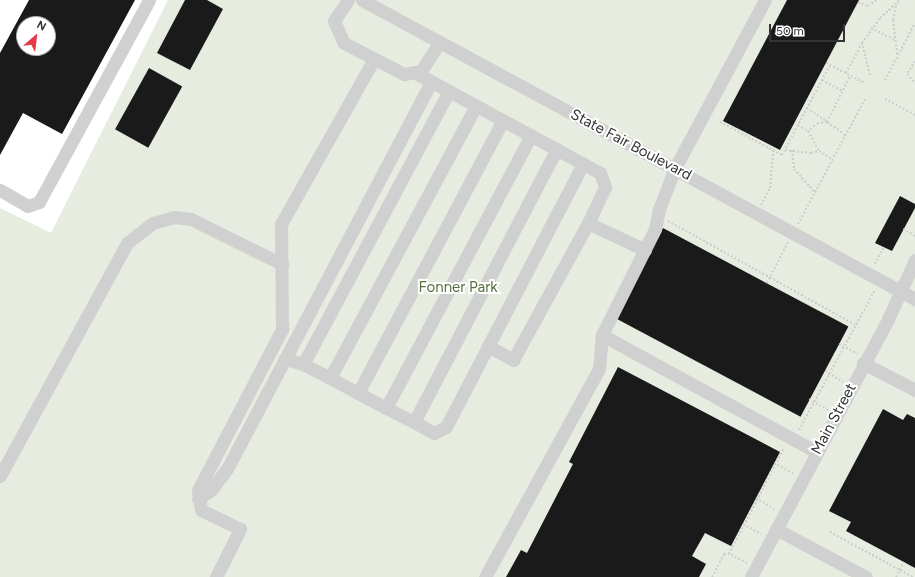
<!DOCTYPE html>
<html>
<head>
<meta charset="utf-8">
<style>
  body { margin:0 }
  #map { position:relative; width:915px; height:577px; overflow:hidden; background:#fff; font-family:Figtree,sans-serif }
  div>[style] { position:absolute }
  .green>* { inset:0; background:#e6ecdf }
  .building>* { inset:0; background:#1a1a1a; transform-origin:0 0 }
  .path>* { height:2px; margin-top:-1px; transform-origin:0; background:repeating-linear-gradient(90deg,#cdcdcd 0 2px,transparent 0 4px) }
  .minor>* { height:13px; margin:-6.5px; padding:0 6.5px; transform-origin:6.5px; border-radius:6.5px; background:#d0d0d0 }
  span { translate:-50% -50%; white-space:nowrap; text-align:center; line-height:1.15; -webkit-text-stroke:4px #fff; paint-order:stroke }
  .street-label { font-size:15px; color:#333 }
  .park-label { font-size:15px; color:#56703f }
  .north { position:absolute; left:16px; top:16px; width:40px; height:40px; box-sizing:border-box; background:#fff; border:1px solid #adadad; border-radius:50%; rotate:28deg; font-size:11px; font-weight:700; line-height:16px; text-align:center; color:#333 }
  .north::after { content:''; display:block; margin:auto; width:14px; height:18px; background:#e63946; clip-path:polygon(50% 0,100% 100%,50% 72%,0 100%) }
  .scale { position:absolute; left:769px; top:24px; width:76px; height:18px; box-sizing:border-box; border:2px solid #333; border-top:0; padding-left:5px; font-size:12px; line-height:14px; white-space:nowrap; color:#333; -webkit-text-stroke:3px #fff; paint-order:stroke }
</style>
</head>
<body>
<div id="map">
  <div class="green">
    <div style="clip-path:polygon(168px 0,915px 0,915px 577px,0 577px,0 208px,51px 233px)"></div>
  </div>
  <div class="building">
    <div style="clip-path:polygon(evenodd,29px 0,135px 0,62px 134px,23px 113px,0 155px,0 53px,29px 0,24px 24px,48px 24px,48px 48px,24px 48px,24px 24px)"></div>
    <div style="clip-path:polygon(185px 0,207px 0,223px 9px,190px 70px,157px 53px)"></div>
    <div style="clip-path:polygon(787px 0,859px 0,780px 150px,723px 121px)"></div>
    <div style="left:149px;top:68px;width:38px;height:70px;rotate:29deg"></div>
    <div style="clip-path:polygon(900px 196px,915px 204px,915px 208px,892px 251px,875px 243px)"></div>
    <div style="left:663px;top:228px;width:210px;height:102px;rotate:28deg"></div>
    <div style="clip-path:polygon(618px 367px,780px 452px,731px 546px,705px 533px,692px 556px,706px 564px,699px 577px,506px 577px,521px 550px,527px 553px,573px 464px,569px 462px)"></div>
    <div style="clip-path:polygon(883px 409px,903px 420px,907px 414px,915px 418px,915px 568px,846px 531px,851px 522px,829px 511px)"></div>
  </div>
  <div class="path">
    <div style="left:858px;top:2px;width:11px;rotate:22deg"></div>
    <div style="left:868px;top:6px;width:11px;rotate:-34deg"></div>
    <div style="left:896px;top:6px;width:14px;rotate:102deg"></div>
    <div style="left:893px;top:20px;width:35px;rotate:83deg"></div>
    <div style="left:871px;top:28px;width:27px;rotate:27deg"></div>
    <div style="left:915px;top:61px;width:15px;rotate:122deg"></div>
    <div style="left:907px;top:74px;width:12px;rotate:48deg"></div>
    <div style="left:826px;top:63px;width:44px;rotate:27.1deg"></div>
    <div style="left:846px;top:73px;width:34px;rotate:-62deg"></div>
    <div style="left:870px;top:75px;width:33px;rotate:-104deg"></div>
    <div style="left:862px;top:43px;width:31px;rotate:-54deg"></div>
    <div style="left:880px;top:18px;width:27px;rotate:-42deg"></div>
    <div style="left:822px;top:80px;width:24px;rotate:28deg"></div>
    <div style="left:885px;top:80px;width:64px;rotate:-62.2deg"></div>
    <div style="left:885px;top:99px;width:34px;rotate:28deg"></div>
    <div style="left:807px;top:108px;width:23px;rotate:34deg"></div>
    <div style="left:720px;top:122px;width:70px;rotate:28deg"></div>
    <div style="left:782px;top:155px;width:102px;rotate:-61.9deg"></div>
    <div style="left:827px;top:122px;width:9px;rotate:174deg"></div>
    <div style="left:818px;top:123px;width:13px;rotate:141deg"></div>
    <div style="left:808px;top:131px;width:23px;rotate:61deg"></div>
    <div style="left:819px;top:151px;width:15px;rotate:32deg"></div>
    <div style="left:798px;top:125px;width:12px;rotate:31deg"></div>
    <div style="left:845px;top:135px;width:22px;rotate:-144deg"></div>
    <div style="left:827px;top:122px;width:51px;rotate:-63.4deg"></div>
    <div style="left:785px;top:150px;width:26px;rotate:7deg"></div>
    <div style="left:811px;top:153px;width:8px;rotate:-14deg"></div>
    <div style="left:792px;top:150px;width:19px;rotate:84deg"></div>
    <div style="left:794px;top:169px;width:31px;rotate:48deg"></div>
    <div style="left:761px;top:205px;width:19px;rotate:-62deg"></div>
    <div style="left:770px;top:188px;width:38px;rotate:-85deg"></div>
    <div style="left:668px;top:221px;width:215px;rotate:29deg"></div>
    <div style="left:798px;top:224px;width:142px;rotate:-61.8deg"></div>
    <div style="left:903px;top:229px;width:14px;rotate:30deg"></div>
    <div style="left:875px;top:264px;width:19px;rotate:-62deg"></div>
    <div style="left:767px;top:283px;width:46px;rotate:-62.9deg"></div>
    <div style="left:839px;top:344px;width:21px;rotate:28deg"></div>
    <div style="left:825px;top:371px;width:21px;rotate:31deg"></div>
    <div style="left:809px;top:399px;width:22px;rotate:30deg"></div>
    <div style="left:799px;top:430px;width:159px;rotate:-61.5deg"></div>
    <div style="left:774px;top:463px;width:23px;rotate:29deg"></div>
    <div style="left:756px;top:498px;width:21px;rotate:31deg"></div>
    <div style="left:743px;top:524px;width:21px;rotate:29deg"></div>
    <div style="left:830px;top:532px;width:94px;rotate:28.5deg"></div>
    <div style="left:747px;top:563px;width:20px;rotate:-153deg"></div>
    <div style="left:729px;top:554px;width:119px;rotate:-62.6deg"></div>
    <div style="left:712px;top:577px;width:26px;rotate:-62deg"></div>
    <div style="left:724px;top:554px;width:5px"></div>
    <div style="left:896px;top:577px;width:17px;rotate:-62deg"></div>
  </div>
  <div class="minor">
    <div style="left:348px;top:0;width:25px;rotate:124deg"></div>
    <div style="left:334px;top:21px;width:24px;rotate:66deg"></div>
    <div style="left:344px;top:43px;width:68px;rotate:27.3deg"></div>
    <div style="left:404px;top:74px;width:17px;rotate:-10deg"></div>
    <div style="left:421px;top:71px;width:35px;rotate:-57deg"></div>
    <div style="left:362px;top:0;width:629px;rotate:28.4deg"></div>
    <div style="left:765px;top:0;width:191px;rotate:118.2deg"></div>
    <div style="left:675px;top:168px;width:44px;rotate:111.3deg"></div>
    <div style="left:659px;top:209px;width:20px;rotate:101deg"></div>
    <div style="left:655px;top:229px;width:119px;rotate:116.6deg"></div>
    <div style="left:602px;top:335px;width:245px;rotate:28.6deg"></div>
    <div style="left:414px;top:72px;width:212px;rotate:28.5deg"></div>
    <div style="left:600px;top:173px;width:15px;rotate:70deg"></div>
    <div style="left:605px;top:187px;width:40px;rotate:115deg"></div>
    <div style="left:588px;top:223px;width:63px;rotate:25.3deg"></div>
    <div style="left:449px;top:91px;width:310px;rotate:118.1deg"></div>
    <div style="left:303px;top:364px;width:30px;rotate:27deg"></div>
    <div style="left:330px;top:378px;width:309px;rotate:-61.8deg"></div>
    <div style="left:0;top:190px;width:32px;rotate:30deg"></div>
    <div style="left:28px;top:206px;width:12px;rotate:-20deg"></div>
    <div style="left:39px;top:202px;width:230px;rotate:-61.4deg"></div>
    <div style="left:488px;top:346px;width:29px;rotate:29deg"></div>
    <div style="left:513px;top:360px;width:156px;rotate:-61.3deg"></div>
    <div style="left:863px;top:363px;width:59px;rotate:27.4deg"></div>
    <div style="left:303px;top:364px;width:19px;rotate:-164deg"></div>
    <div style="left:285px;top:359px;width:313px;rotate:-62.2deg"></div>
    <div style="left:330px;top:378px;width:32px;rotate:28deg"></div>
    <div style="left:358px;top:393px;width:309px;rotate:-62deg"></div>
    <div style="left:358px;top:393px;width:32px;rotate:28deg"></div>
    <div style="left:386px;top:408px;width:309px;rotate:-62deg"></div>
    <div style="left:386px;top:408px;width:31px;rotate:27deg"></div>
    <div style="left:414px;top:422px;width:308px;rotate:-62.4deg"></div>
    <div style="left:414px;top:422px;width:23px;rotate:29deg"></div>
    <div style="left:434px;top:433px;width:13px;rotate:-27deg"></div>
    <div style="left:446px;top:427px;width:297px;rotate:-62.5deg"></div>
    <div style="left:0;top:476px;width:265px;rotate:-61.4deg"></div>
    <div style="left:127px;top:243px;width:33px;rotate:-38deg"></div>
    <div style="left:153px;top:223px;width:22px;rotate:-16deg"></div>
    <div style="left:174px;top:217px;width:17px;rotate:7deg"></div>
    <div style="left:191px;top:219px;width:102px;rotate:26.3deg"></div>
    <div style="left:198px;top:499px;width:16px;rotate:-35deg"></div>
    <div style="left:211px;top:490px;width:26px;rotate:-53deg"></div>
    <div style="left:227px;top:469px;width:124px;rotate:-62.2deg"></div>
    <div style="left:776px;top:529px;width:102px;rotate:28.1deg"></div>
    <div style="left:216px;top:577px;width:54px;rotate:-63.4deg"></div>
    <div style="left:240px;top:529px;width:43px;rotate:-154deg"></div>
    <div style="left:201px;top:510px;width:20px;rotate:-99deg"></div>
    <div style="left:198px;top:490px;width:182px;rotate:-62.4deg"></div>
    <div style="left:282px;top:329px;width:105px;rotate:-90.5deg"></div>
    <div style="left:281px;top:224px;width:189px;rotate:-60.6deg"></div>
    <div style="left:485px;top:577px;width:237px;rotate:-61.3deg"></div>
    <div style="left:599px;top:369px;width:34px;rotate:-85deg"></div>
    <div style="left:751px;top:577px;width:292px;rotate:-62deg"></div>
    <div style="left:888px;top:319px;width:65px;rotate:-65.4deg"></div>
  </div>
  <div class="street-label">
    <span style="left:631px;top:145px;rotate:28deg">State Fair Boulevard</span>
    <span style="left:834px;top:419px;rotate:-62deg">Main Street</span>
  </div>
  <div class="park-label">
    <span style="left:458px;top:288px">Fonner Park</span>
  </div>
  <div class="north">N</div>
  <div class="scale">50 m</div>
</div>
</body>
</html>
